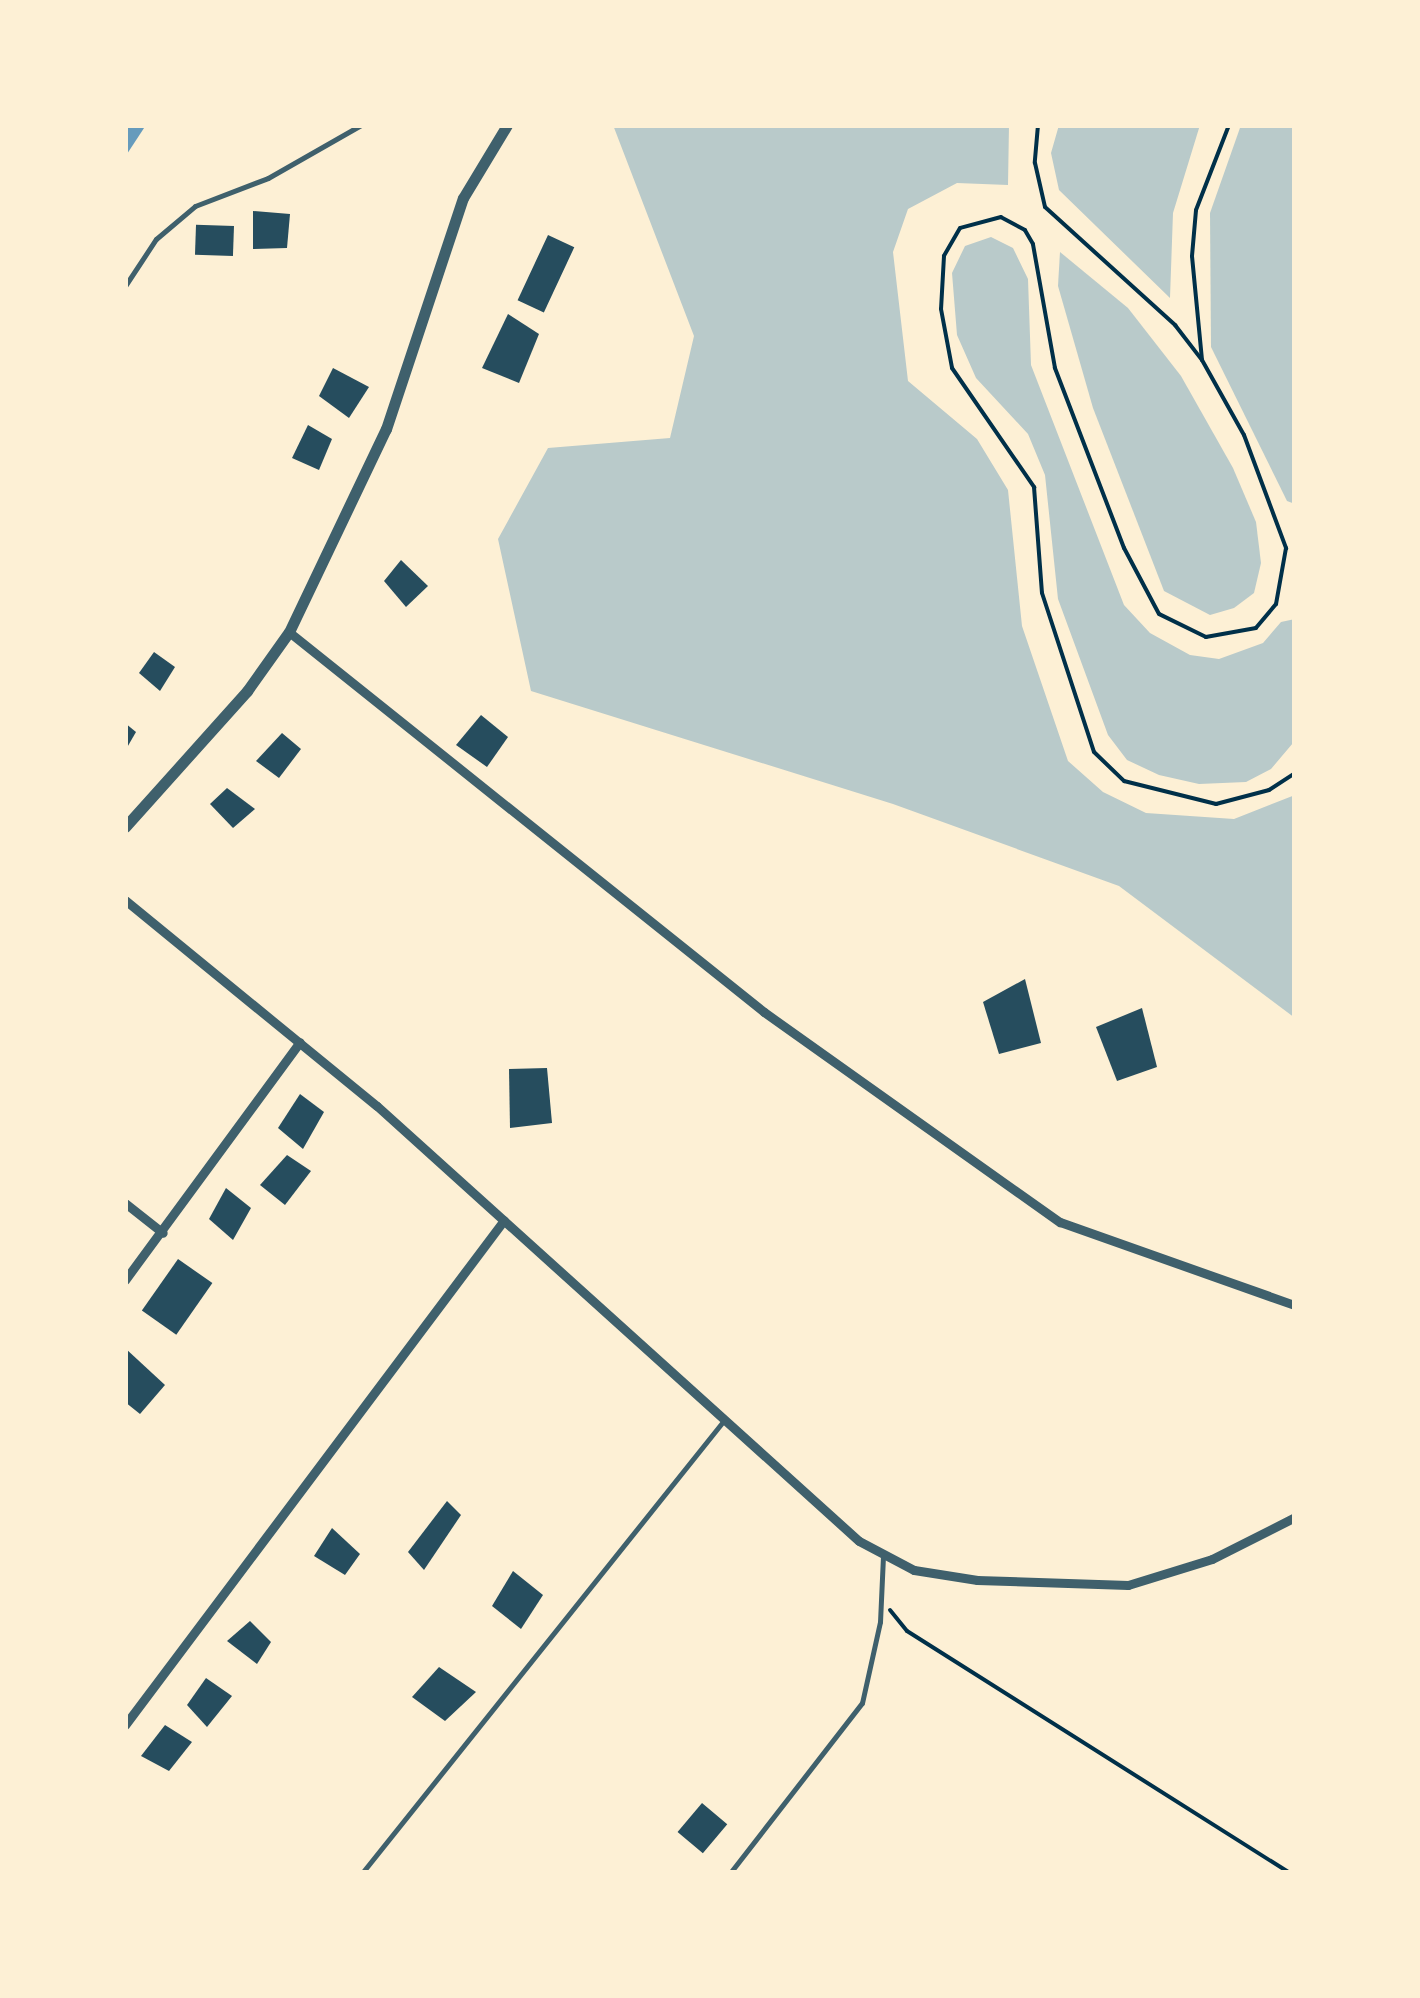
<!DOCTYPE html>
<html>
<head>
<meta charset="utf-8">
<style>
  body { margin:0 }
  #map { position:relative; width:1420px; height:1998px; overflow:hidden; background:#fdf0d5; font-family:"IBM Plex Serif",serif }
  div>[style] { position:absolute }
  .green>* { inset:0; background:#b9caca }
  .water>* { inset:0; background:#669bbc }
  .building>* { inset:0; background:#264d5e; transform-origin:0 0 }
  .path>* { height:4px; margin:-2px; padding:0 2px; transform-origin:2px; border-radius:2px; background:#003049 }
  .service>* { height:5px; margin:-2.5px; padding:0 2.5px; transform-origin:2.5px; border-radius:2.5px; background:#3f606c }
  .minor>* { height:9px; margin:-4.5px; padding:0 4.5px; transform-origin:4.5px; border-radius:4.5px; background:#3f606c }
  .tertiary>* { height:11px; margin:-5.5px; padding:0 5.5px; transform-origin:5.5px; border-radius:5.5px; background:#3f606c }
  span { translate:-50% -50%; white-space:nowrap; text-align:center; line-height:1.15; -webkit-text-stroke:9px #fdf0d5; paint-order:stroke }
  .frame { position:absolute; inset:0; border:128px solid #fdf0d5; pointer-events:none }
</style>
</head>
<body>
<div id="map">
  <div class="green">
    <div style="clip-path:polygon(613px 125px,1009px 125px,1008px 185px,957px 183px,908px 209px,893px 252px,908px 381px,977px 439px,1008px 490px,1022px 626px,1068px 761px,1103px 792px,1146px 813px,1234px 819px,1295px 795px,1295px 1018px,1119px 886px,893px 804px,531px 691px,498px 539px,548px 448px,670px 438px,694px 336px)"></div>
    <div style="clip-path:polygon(1059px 125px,1200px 125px,1173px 213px,1170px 298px,1059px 190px,1051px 153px)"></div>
    <div style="clip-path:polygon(1241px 125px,1295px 125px,1295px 504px,1287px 501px,1211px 347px,1210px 213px)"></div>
    <div style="clip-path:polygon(991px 237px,1013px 248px,1028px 279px,1031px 365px,1124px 605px,1150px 633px,1190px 655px,1219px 659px,1263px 643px,1281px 622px,1295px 619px,1293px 743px,1271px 769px,1246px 782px,1199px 784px,1159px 775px,1127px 760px,1108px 735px,1058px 599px,1045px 475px,1028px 434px,976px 378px,957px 335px,952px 273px,965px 246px)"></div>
    <div style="clip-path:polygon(1060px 252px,1128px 308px,1181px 376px,1233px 468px,1256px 522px,1261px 563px,1254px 593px,1234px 608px,1210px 615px,1164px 591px,1093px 408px,1058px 286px)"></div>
  </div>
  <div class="water">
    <div style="clip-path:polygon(125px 125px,146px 125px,125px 157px)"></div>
  </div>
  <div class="building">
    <div style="clip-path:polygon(253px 211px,290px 214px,287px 248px,253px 249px)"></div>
    <div style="left:234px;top:226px;width:30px;height:38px;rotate:92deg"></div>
    <div style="left:548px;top:235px;width:29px;height:72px;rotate:25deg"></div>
    <div style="clip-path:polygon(508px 314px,539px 334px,519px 383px,482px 368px)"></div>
    <div style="clip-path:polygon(333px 368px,369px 387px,349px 418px,319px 396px)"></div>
    <div style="clip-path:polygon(308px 425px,332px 439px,319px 470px,292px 458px)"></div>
    <div style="clip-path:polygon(401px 560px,428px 586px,406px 607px,384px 581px)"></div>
    <div style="clip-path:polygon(154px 652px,175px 667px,160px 691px,139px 673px)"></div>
    <div style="clip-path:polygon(481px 715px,508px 737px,487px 767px,456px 745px)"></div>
    <div style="clip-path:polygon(125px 723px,136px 732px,125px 751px)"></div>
    <div style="clip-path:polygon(282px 733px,301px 749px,279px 778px,256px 761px)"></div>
    <div style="clip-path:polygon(227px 788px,255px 809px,233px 828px,210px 804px)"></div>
    <div style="clip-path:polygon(1025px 979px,1041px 1043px,999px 1054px,983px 1002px)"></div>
    <div style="clip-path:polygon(1142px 1008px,1157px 1067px,1117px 1081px,1096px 1027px)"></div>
    <div style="clip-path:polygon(547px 1068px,552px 1123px,510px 1128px,509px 1069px)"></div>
    <div style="clip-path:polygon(300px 1094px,324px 1112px,303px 1149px,278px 1128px)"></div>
    <div style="clip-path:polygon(287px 1155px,311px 1171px,285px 1205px,260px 1185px)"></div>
    <div style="clip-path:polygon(226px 1188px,251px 1208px,233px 1240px,209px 1219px)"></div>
    <div style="left:178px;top:1259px;width:42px;height:63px;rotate:35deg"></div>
    <div style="clip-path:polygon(125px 1348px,165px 1385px,140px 1414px,125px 1402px)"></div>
    <div style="clip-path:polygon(447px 1501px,461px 1515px,424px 1570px,408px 1552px)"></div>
    <div style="clip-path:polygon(332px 1528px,360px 1554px,345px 1575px,314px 1556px)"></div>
    <div style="clip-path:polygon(513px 1571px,543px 1595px,521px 1629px,492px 1606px)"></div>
    <div style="clip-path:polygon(250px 1621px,271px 1642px,257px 1664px,227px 1641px)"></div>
    <div style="clip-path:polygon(439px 1667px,476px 1692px,445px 1721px,412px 1697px)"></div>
    <div style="clip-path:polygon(206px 1678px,232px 1696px,207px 1727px,187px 1705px)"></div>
    <div style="clip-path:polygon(165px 1725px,192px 1742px,169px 1771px,141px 1756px)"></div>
    <div style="left:702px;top:1803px;width:33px;height:38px;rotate:40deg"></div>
  </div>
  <div class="path">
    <div style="left:1038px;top:125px;width:38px;rotate:95deg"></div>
    <div style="left:1035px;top:163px;width:45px;rotate:77.2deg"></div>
    <div style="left:1045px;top:207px;width:176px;rotate:42.2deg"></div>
    <div style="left:1175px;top:325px;width:44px;rotate:52.4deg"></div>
    <div style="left:1202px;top:360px;width:86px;rotate:60.8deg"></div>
    <div style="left:1244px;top:435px;width:121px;rotate:69.6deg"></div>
    <div style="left:1286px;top:548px;width:57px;rotate:100.1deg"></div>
    <div style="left:1276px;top:604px;width:31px;rotate:130deg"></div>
    <div style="left:1256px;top:628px;width:51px;rotate:169.8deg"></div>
    <div style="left:1206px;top:637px;width:52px;rotate:-153.9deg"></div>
    <div style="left:1159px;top:614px;width:75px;rotate:-117.9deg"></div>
    <div style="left:1124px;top:548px;width:193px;rotate:-111deg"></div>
    <div style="left:1055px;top:368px;width:126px;rotate:-100.1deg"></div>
    <div style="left:1033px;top:244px;width:16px;rotate:-120deg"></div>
    <div style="left:1025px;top:230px;width:27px;rotate:-152deg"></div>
    <div style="left:1001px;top:217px;width:42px;rotate:165deg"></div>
    <div style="left:960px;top:228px;width:32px;rotate:120deg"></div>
    <div style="left:944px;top:256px;width:53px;rotate:93.2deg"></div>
    <div style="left:941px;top:309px;width:60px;rotate:79.4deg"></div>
    <div style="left:952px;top:368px;width:145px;rotate:55.4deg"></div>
    <div style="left:1034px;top:487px;width:106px;rotate:85.7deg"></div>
    <div style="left:1042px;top:593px;width:167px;rotate:71.9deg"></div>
    <div style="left:1094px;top:752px;width:42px;rotate:44deg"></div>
    <div style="left:1124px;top:781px;width:95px;rotate:14deg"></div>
    <div style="left:1216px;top:804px;width:55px;rotate:-14.8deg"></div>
    <div style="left:1269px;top:790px;width:31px;rotate:-33deg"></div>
    <div style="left:1202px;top:360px;width:104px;rotate:-95.5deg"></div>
    <div style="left:1192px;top:256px;width:46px;rotate:-85deg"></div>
    <div style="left:1196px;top:210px;width:91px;rotate:-68.8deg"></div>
    <div style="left:890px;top:1610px;width:27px;rotate:51deg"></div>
    <div style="left:907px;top:1631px;width:453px;rotate:32.3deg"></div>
  </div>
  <div class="service">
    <div style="left:125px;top:286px;width:56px;rotate:-56.6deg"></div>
    <div style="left:156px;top:239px;width:51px;rotate:-40.2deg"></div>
    <div style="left:195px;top:206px;width:78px;rotate:-21deg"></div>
    <div style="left:268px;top:178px;width:107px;rotate:-29.7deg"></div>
    <div style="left:362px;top:1873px;width:581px;rotate:-51.36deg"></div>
    <div style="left:730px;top:1873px;width:215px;rotate:-52.2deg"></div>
    <div style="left:862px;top:1703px;width:83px;rotate:-77.5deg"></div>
    <div style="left:880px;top:1622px;width:66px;rotate:-87.4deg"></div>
  </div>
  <div class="minor">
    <div style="left:289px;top:632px;width:608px;rotate:38.66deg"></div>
    <div style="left:764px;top:1012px;width:363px;rotate:35.4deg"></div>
    <div style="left:1060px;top:1222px;width:249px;rotate:19.5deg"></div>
    <div style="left:125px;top:900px;width:325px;rotate:39.3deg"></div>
    <div style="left:377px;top:1106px;width:649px;rotate:42.07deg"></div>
    <div style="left:859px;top:1541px;width:62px;rotate:27.8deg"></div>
    <div style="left:914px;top:1570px;width:64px;rotate:9deg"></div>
    <div style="left:977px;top:1580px;width:151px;rotate:1.9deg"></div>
    <div style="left:1128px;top:1585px;width:88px;rotate:-17.2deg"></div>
    <div style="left:1212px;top:1559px;width:93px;rotate:-26.8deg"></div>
    <div style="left:125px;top:1203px;width:48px;rotate:38.3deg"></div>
    <div style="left:125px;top:1280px;width:295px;rotate:-53.7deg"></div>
    <div style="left:125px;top:1725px;width:631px;rotate:-53.11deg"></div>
  </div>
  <div class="tertiary">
    <div style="left:125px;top:827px;width:183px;rotate:-48.1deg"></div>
    <div style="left:247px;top:691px;width:72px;rotate:-54.6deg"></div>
    <div style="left:289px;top:632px;width:225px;rotate:-64.5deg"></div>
    <div style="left:386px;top:429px;width:243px;rotate:-71.6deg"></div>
    <div style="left:463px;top:198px;width:85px;rotate:-58.9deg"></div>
  </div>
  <div class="frame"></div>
</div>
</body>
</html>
